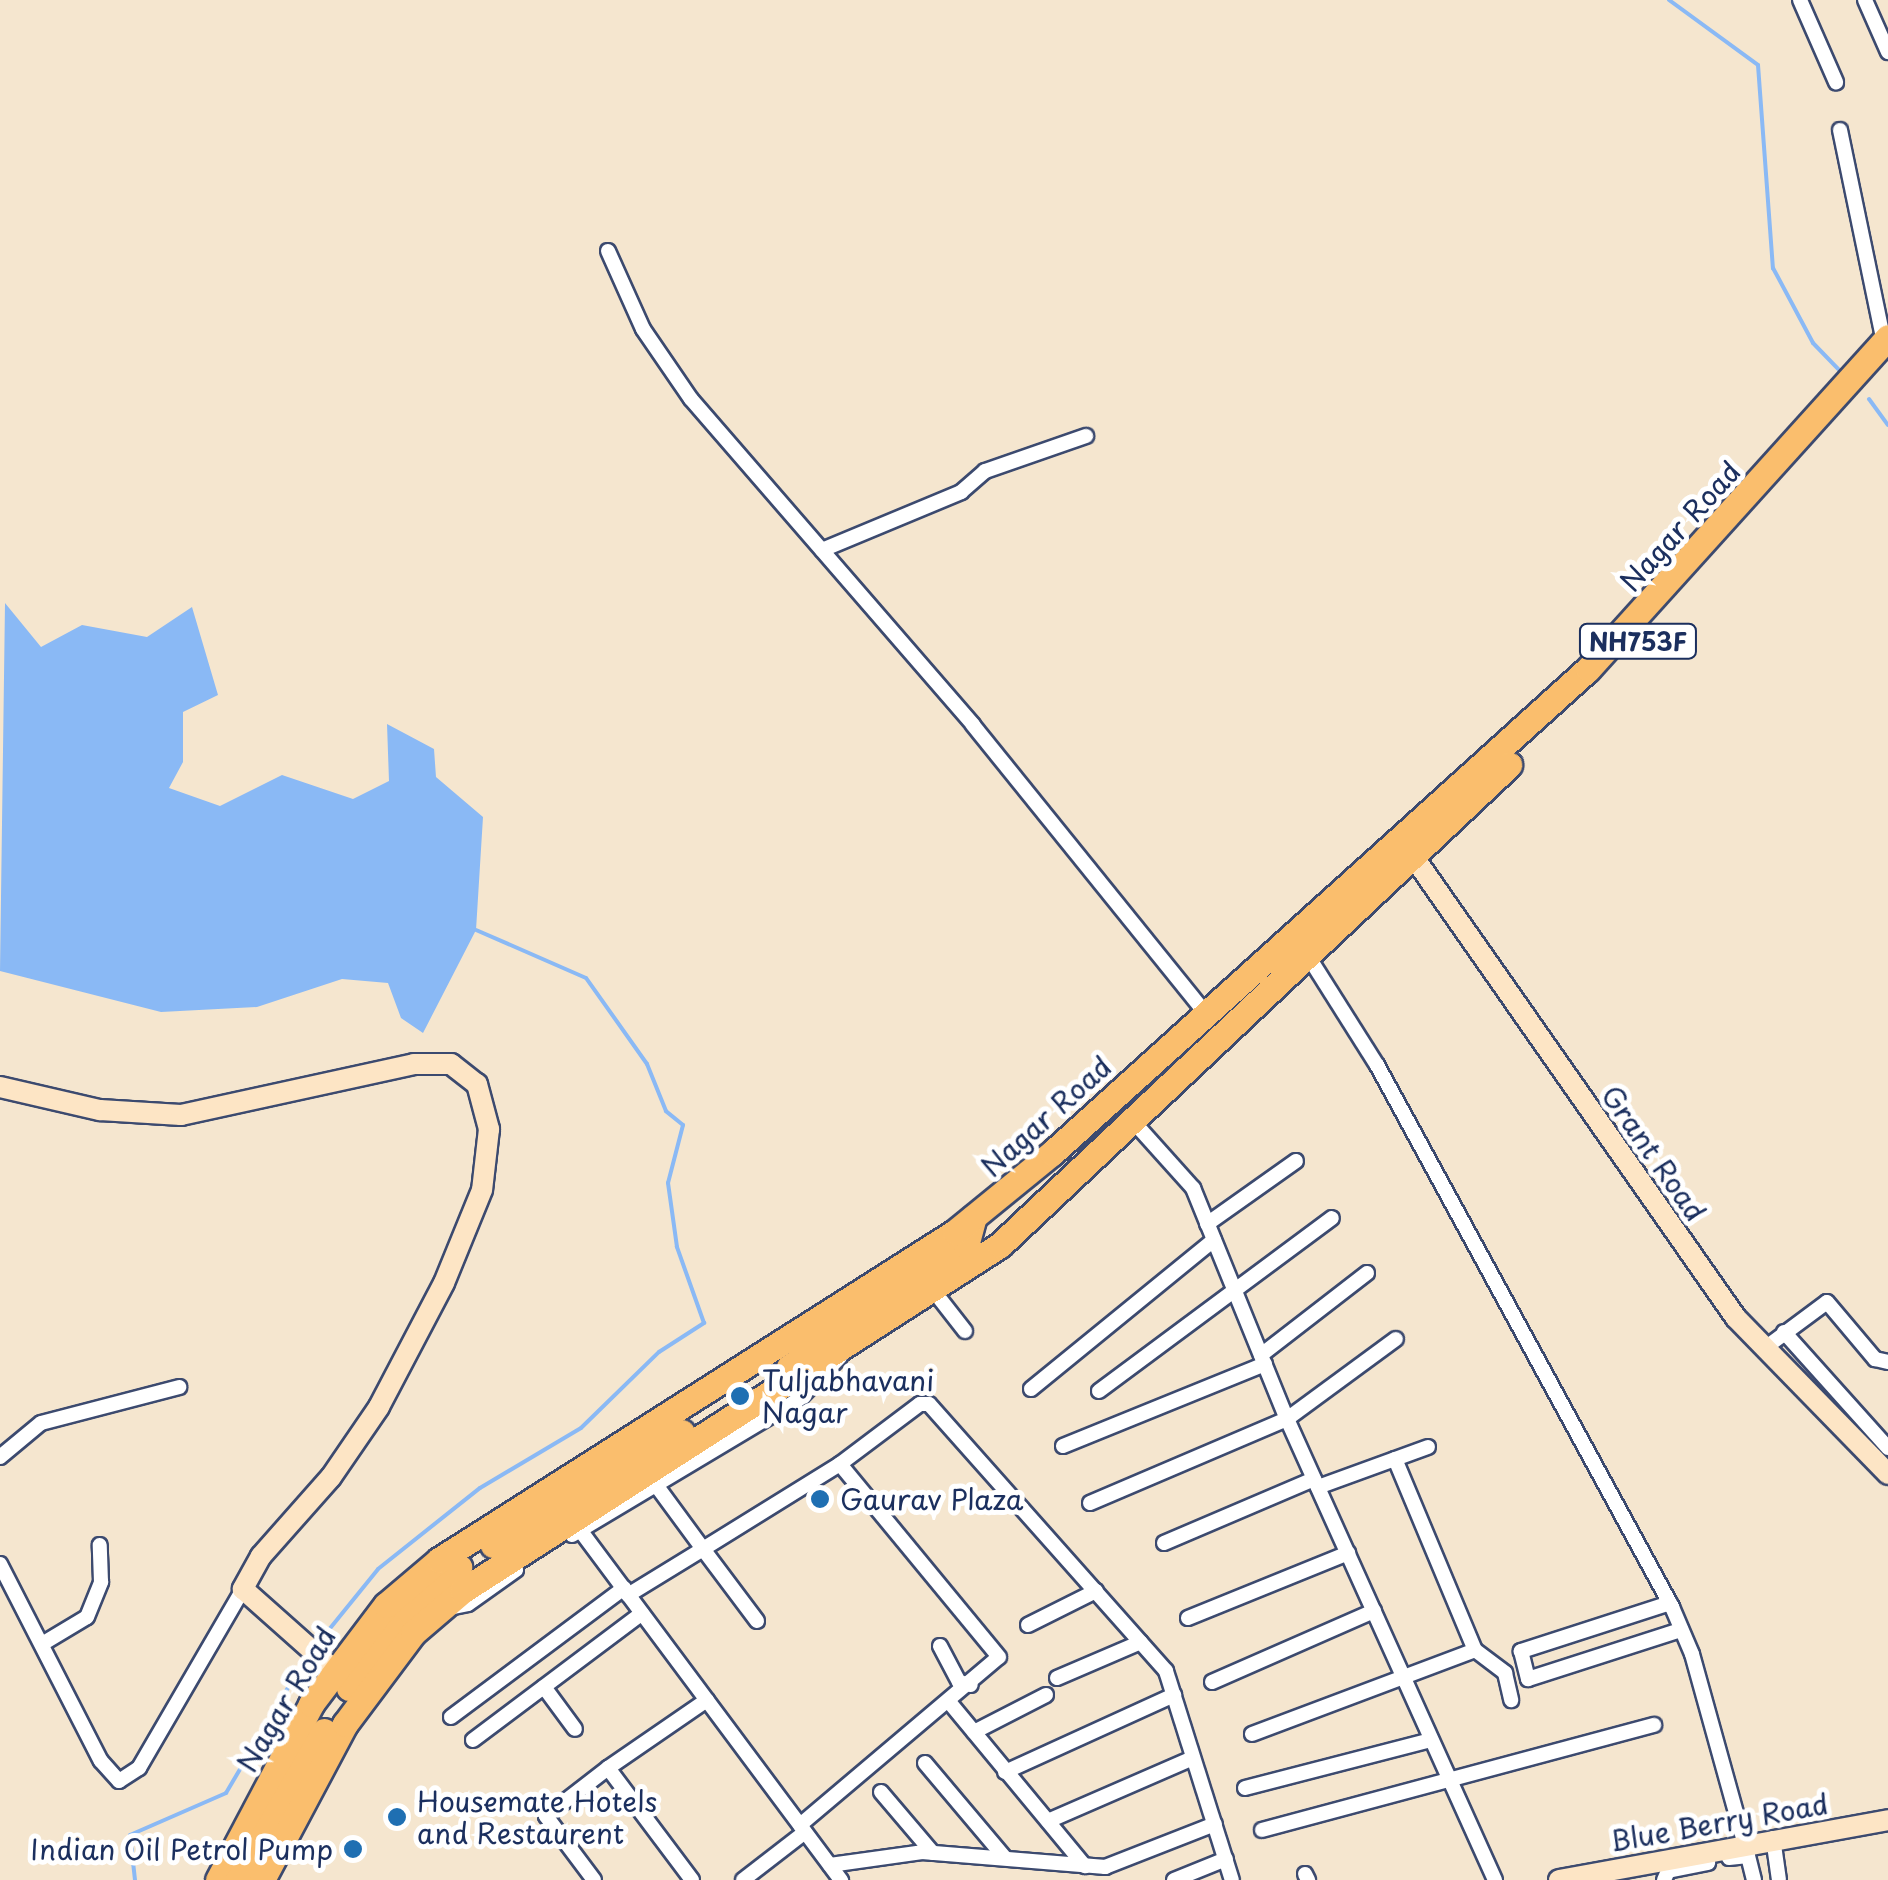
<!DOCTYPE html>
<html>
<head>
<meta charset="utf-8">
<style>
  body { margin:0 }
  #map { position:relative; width:1888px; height:1880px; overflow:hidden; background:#f5e6cf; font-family:"Playpen Sans",sans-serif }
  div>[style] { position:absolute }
  .water>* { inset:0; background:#8ab9f5 }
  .stream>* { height:4px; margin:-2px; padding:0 2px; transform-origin:2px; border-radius:2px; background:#8ab9f5 }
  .roads { filter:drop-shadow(2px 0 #3c4a6f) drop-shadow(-2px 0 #3c4a6f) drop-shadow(0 2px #3c4a6f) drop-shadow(0 -2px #3c4a6f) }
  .street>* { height:14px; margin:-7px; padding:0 7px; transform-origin:7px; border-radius:7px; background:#fff }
  .secondary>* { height:20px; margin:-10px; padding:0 10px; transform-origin:10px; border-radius:10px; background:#fde5c5 }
  .highway>* { height:25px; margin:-12.5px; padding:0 12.5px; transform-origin:12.5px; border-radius:12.5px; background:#fabe6d }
  .dots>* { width:28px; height:28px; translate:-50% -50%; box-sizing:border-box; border:5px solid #fff; border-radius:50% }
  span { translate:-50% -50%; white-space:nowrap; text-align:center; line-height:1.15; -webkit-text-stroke:10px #fff; paint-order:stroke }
  .shield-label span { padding:2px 8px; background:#fff; border:2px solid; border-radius:8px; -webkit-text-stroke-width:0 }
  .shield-label { font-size:25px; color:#1b2f5e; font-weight:700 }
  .street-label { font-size:28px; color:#1b2f5e }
  .poi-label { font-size:28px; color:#1b2f5e }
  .left { translate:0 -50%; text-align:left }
  .right { translate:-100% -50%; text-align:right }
</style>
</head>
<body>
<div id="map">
  <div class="water">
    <div style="clip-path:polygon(5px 603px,41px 647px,82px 625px,147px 637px,192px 607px,218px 695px,183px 712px,183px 762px,169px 788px,220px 806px,282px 775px,353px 799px,389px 781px,387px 724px,434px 749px,436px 777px,483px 817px,476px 930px,423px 1033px,401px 1018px,388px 983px,342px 979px,257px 1007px,161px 1012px,0 971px)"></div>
  </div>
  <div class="stream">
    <div style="left:1669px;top:0;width:110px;rotate:36.1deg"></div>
    <div style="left:1758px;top:65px;width:204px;rotate:85.8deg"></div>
    <div style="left:1773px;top:268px;width:85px;rotate:61.9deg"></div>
    <div style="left:1813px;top:343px;width:42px;rotate:46deg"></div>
    <div style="left:1869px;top:399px;width:32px;rotate:54deg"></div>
    <div style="left:323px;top:1637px;width:87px;rotate:-51deg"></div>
    <div style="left:378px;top:1569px;width:130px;rotate:-38.5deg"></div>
    <div style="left:480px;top:1488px;width:117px;rotate:-30.7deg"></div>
    <div style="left:581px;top:1428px;width:109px;rotate:-44.3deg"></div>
    <div style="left:659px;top:1352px;width:54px;rotate:-32.8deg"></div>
    <div style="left:704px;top:1323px;width:81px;rotate:-109.6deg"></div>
    <div style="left:677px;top:1247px;width:65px;rotate:-98deg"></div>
    <div style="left:668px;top:1183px;width:60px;rotate:-75.5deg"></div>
    <div style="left:683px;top:1125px;width:22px;rotate:-141deg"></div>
    <div style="left:666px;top:1111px;width:51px;rotate:-112deg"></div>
    <div style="left:647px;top:1064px;width:105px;rotate:-125.3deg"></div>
    <div style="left:586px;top:978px;width:120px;rotate:-156.4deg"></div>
    <div style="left:135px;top:1880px;width:45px;rotate:-96.3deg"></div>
    <div style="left:130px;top:1835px;width:105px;rotate:-23.6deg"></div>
    <div style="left:226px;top:1793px;width:158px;rotate:-59.5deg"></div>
  </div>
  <div class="roads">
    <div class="street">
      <div style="left:1800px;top:0;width:90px;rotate:66.3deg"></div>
      <div style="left:1865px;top:0;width:57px;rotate:66.1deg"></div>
      <div style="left:1840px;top:130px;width:217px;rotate:78.3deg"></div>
      <div style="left:608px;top:251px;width:85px;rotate:65.8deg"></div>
      <div style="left:643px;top:329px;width:85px;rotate:55.6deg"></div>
      <div style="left:691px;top:399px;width:431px;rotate:49.1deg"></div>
      <div style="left:973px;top:725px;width:370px;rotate:51.1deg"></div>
      <div style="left:822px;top:550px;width:151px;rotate:-22.6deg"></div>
      <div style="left:961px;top:492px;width:32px;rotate:-41deg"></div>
      <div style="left:985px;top:471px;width:107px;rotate:-19.1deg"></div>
      <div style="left:1308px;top:956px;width:129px;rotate:57.7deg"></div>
      <div style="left:1377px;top:1065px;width:617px;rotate:61.44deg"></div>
      <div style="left:1672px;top:1607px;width:51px;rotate:66.9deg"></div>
      <div style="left:1692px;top:1654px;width:195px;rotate:74.5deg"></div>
      <div style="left:1131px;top:1119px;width:93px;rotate:48.1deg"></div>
      <div style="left:1193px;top:1188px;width:249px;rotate:67.9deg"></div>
      <div style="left:1287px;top:1419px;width:506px;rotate:65.72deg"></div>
      <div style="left:1207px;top:1224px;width:109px;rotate:-35.3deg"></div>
      <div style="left:933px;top:1290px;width:52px;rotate:52deg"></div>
      <div style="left:1784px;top:1332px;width:156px;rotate:48.1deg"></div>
      <div style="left:1765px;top:1348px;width:77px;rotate:-36.6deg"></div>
      <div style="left:1827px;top:1302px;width:75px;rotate:49.9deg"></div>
      <div style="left:1875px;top:1359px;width:13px;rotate:13deg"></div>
      <div style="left:1261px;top:1355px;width:134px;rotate:-37.7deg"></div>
      <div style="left:1031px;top:1389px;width:236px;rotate:-39.2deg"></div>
      <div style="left:1099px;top:1391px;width:290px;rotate:-36.6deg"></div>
      <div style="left:1063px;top:1446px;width:218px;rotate:-22.1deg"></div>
      <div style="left:0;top:1457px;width:53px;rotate:-39.7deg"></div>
      <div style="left:41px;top:1423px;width:143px;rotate:-14.6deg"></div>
      <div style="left:1395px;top:1459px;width:207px;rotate:67.3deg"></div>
      <div style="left:1475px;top:1650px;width:38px;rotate:37deg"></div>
      <div style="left:1505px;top:1673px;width:28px;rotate:77deg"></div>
      <div style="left:656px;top:1485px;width:79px;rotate:53.7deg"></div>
      <div style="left:703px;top:1549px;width:161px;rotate:-31.8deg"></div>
      <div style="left:840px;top:1464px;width:100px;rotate:-36.9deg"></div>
      <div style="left:920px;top:1404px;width:9px"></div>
      <div style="left:929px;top:1404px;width:357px;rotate:48.4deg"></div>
      <div style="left:1166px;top:1671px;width:219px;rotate:72.5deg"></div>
      <div style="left:1318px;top:1487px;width:117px;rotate:-20deg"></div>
      <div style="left:1090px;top:1503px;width:214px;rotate:-23.1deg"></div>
      <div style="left:1287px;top:1419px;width:135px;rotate:-36.3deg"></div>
      <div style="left:580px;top:1530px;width:437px;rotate:53.3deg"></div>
      <div style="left:572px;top:1535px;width:265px;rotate:-30.9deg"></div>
      <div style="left:799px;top:1399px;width:59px;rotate:-45.7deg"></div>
      <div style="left:1164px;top:1543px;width:163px;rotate:-23.1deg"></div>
      <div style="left:0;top:1564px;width:221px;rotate:62.9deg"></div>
      <div style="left:101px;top:1761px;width:27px;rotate:48deg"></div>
      <div style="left:119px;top:1781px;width:24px;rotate:-33deg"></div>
      <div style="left:139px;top:1768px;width:207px;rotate:-59.8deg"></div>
      <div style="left:628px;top:1595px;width:88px;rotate:-31.5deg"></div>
      <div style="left:703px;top:1549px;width:90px;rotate:53.1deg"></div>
      <div style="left:1670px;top:1603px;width:157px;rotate:162.1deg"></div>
      <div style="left:1521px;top:1651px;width:29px;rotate:76deg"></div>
      <div style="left:1528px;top:1679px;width:161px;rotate:-17.8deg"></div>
      <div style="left:449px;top:1608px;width:19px;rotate:-12deg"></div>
      <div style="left:468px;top:1604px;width:59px;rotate:-35.3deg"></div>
      <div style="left:1188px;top:1618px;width:173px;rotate:-22.1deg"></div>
      <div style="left:1028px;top:1625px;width:76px;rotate:-26.6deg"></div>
      <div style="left:42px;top:1644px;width:52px;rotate:-31deg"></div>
      <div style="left:87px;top:1617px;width:38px;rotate:-68deg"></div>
      <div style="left:101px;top:1582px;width:37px;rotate:-92deg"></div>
      <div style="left:940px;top:1646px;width:41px;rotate:62.2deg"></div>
      <div style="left:959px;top:1682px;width:12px;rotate:14deg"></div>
      <div style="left:1057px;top:1678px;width:91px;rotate:-23.2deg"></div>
      <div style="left:1212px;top:1682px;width:177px;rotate:-23.7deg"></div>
      <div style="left:544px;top:1687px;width:52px;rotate:53.6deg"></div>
      <div style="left:950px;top:1703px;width:212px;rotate:50.4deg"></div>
      <div style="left:451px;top:1717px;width:216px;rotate:-36.7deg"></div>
      <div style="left:974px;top:1732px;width:81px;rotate:-27.2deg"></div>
      <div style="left:1252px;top:1734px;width:238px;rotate:-20.6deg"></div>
      <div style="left:473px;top:1740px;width:211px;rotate:-36.9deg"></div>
      <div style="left:925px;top:1763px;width:124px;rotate:49.9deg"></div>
      <div style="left:608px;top:1768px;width:120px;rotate:-34.5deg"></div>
      <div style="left:1005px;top:1772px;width:186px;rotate:-24.5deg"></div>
      <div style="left:1245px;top:1788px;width:192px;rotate:-14.5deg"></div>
      <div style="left:881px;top:1792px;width:80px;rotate:49.6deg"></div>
      <div style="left:1048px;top:1821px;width:158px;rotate:-23.5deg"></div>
      <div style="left:800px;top:1825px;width:260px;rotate:-40.2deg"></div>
      <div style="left:999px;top:1657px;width:250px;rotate:-129.5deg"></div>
      <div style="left:1262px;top:1830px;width:406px;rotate:-15deg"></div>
      <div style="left:1773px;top:1838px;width:42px;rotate:81.9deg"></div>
      <div style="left:1729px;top:1858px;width:19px;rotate:-6deg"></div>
      <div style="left:1748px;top:1856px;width:25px;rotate:76deg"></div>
      <div style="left:830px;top:1865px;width:93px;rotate:-8deg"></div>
      <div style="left:922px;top:1852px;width:184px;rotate:4.7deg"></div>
      <div style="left:1105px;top:1867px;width:118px;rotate:-21.4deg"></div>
      <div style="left:1305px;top:1874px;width:7px;rotate:63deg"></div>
      <div style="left:594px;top:1880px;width:80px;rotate:-126.9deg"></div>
      <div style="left:546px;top:1816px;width:78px;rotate:-37.7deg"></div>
      <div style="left:608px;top:1768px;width:140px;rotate:53.1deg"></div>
      <div style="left:743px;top:1880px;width:78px;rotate:-37.7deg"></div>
      <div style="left:1174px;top:1880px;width:56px;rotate:-22deg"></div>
      <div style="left:1664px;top:1880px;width:10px;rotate:-66deg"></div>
      <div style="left:1668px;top:1871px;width:41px;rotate:-11.3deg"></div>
    </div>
    <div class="secondary">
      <div style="left:1406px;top:846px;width:576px;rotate:55.04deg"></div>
      <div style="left:1736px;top:1318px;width:218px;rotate:45.7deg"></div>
      <div style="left:0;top:1087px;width:103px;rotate:13deg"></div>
      <div style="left:100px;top:1110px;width:81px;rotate:3.5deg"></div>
      <div style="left:181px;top:1115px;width:239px;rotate:-12.3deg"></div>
      <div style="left:414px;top:1064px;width:37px"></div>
      <div style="left:451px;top:1064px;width:33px;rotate:38deg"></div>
      <div style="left:477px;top:1084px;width:47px;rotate:75.1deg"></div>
      <div style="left:489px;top:1129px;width:61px;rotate:96.5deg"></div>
      <div style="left:482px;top:1190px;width:100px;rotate:112.2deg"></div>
      <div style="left:444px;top:1283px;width:140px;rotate:117.7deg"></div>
      <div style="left:379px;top:1407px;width:85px;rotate:124.4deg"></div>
      <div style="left:331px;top:1477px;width:106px;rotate:131.5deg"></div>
      <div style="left:261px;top:1556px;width:38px;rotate:119deg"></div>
      <div style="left:243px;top:1589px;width:120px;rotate:41.6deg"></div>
      <div style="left:1559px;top:1880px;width:334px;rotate:-10.3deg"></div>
    </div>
    <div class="highway">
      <div style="left:789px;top:1367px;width:214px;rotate:-34.4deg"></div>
      <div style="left:966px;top:1246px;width:30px;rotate:-75deg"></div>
      <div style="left:493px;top:1545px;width:220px;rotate:-30.9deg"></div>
      <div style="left:349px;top:1688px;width:98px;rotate:-52.9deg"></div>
      <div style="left:408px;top:1610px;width:67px;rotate:-40.1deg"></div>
      <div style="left:218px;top:1880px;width:199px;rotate:-62.1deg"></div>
      <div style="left:311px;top:1704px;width:124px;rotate:-52.9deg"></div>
      <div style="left:386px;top:1605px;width:70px;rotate:-40.3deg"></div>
      <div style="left:439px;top:1560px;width:611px;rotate:-32.44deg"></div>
      <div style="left:955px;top:1232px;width:125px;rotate:-39.2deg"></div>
      <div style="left:1052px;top:1153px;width:722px;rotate:-42.08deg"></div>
      <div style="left:1588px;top:669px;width:447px;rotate:-47.9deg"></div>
      <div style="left:238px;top:1880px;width:172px;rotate:-60deg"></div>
      <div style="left:262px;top:1880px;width:177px;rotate:-62deg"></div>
      <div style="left:345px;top:1724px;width:114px;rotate:-53.2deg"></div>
      <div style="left:413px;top:1633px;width:65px;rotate:-40.6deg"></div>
      <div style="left:462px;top:1591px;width:640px;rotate:-32.75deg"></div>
      <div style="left:1000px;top:1245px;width:700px;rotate:-43.32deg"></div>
    </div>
  </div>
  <div class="dots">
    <div style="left:740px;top:1396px;background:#1f6fb2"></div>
    <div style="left:820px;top:1499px;background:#1f6fb2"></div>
    <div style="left:397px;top:1817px;background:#1f6fb2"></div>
    <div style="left:353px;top:1849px;background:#1f6fb2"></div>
  </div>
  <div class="shield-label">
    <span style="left:1638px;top:641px">NH753F</span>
  </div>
  <div class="street-label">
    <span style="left:1680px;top:526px;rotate:-48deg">Nagar Road</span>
    <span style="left:1046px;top:1116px;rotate:-42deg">Nagar Road</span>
    <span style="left:1654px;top:1153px;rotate:55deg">Grant Road</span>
    <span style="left:286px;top:1699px;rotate:-59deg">Nagar Road</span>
    <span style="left:1719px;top:1822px;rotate:-10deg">Blue Berry Road</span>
  </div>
  <div class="poi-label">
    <span class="left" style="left:762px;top:1396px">Tuljabhavani<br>Nagar</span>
    <span class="left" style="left:840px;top:1499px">Gaurav Plaza</span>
    <span class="left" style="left:417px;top:1817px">Housemate Hotels<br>and Restaurent</span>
    <span class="right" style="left:333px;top:1849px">Indian Oil Petrol Pump</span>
  </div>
</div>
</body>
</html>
